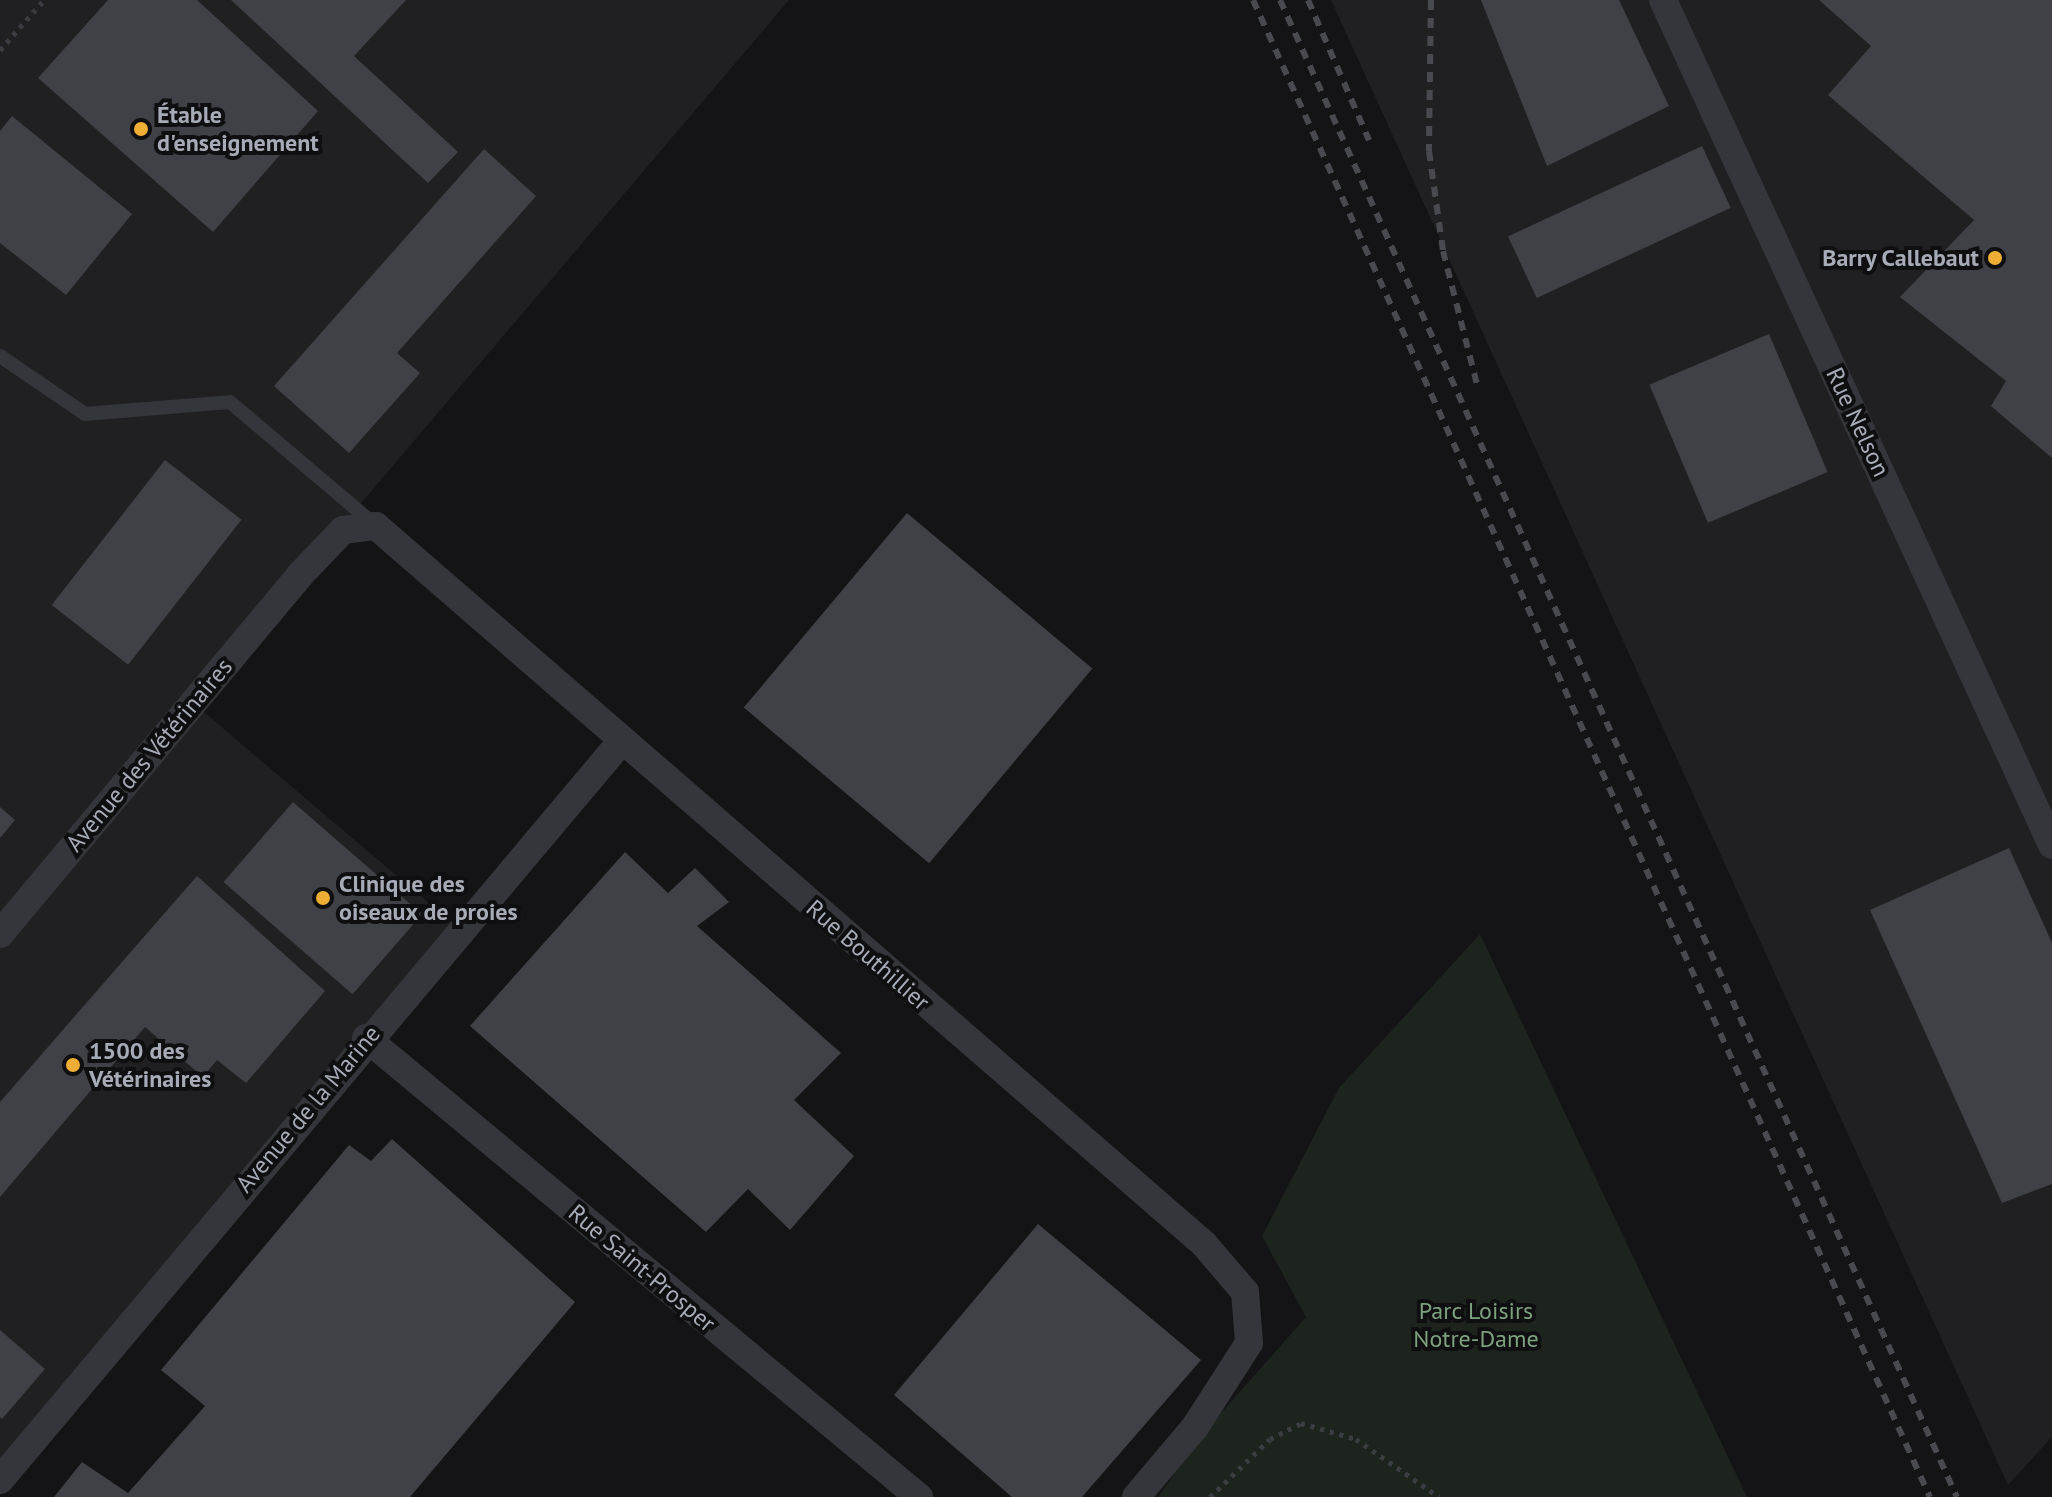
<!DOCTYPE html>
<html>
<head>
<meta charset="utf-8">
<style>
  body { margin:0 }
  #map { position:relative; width:2052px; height:1497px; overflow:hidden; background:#141416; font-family:"PT Sans",sans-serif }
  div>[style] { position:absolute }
  .built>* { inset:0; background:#202023 }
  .green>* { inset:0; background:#1c241d }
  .building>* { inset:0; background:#404146; transform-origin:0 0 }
  .path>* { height:5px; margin-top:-2.5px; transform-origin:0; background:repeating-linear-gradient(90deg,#3b3d42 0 4px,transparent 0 10px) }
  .service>* { height:14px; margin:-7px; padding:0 7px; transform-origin:7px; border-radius:7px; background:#35363b }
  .minor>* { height:28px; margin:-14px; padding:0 14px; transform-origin:14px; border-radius:14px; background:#35363b }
  .rail>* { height:6px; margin-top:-3px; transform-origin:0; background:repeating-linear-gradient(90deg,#484a50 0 10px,transparent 0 18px) }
  .dots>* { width:22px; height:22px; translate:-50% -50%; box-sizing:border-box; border:4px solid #0f0f11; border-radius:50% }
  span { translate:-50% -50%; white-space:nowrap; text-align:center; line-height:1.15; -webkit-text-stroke:8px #0f0f11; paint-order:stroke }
  .poi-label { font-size:24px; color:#a6abb6; font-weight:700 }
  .left { translate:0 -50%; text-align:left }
  .right { translate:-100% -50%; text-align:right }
  .street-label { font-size:24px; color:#a6abb6 }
  .park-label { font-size:24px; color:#7da17f }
</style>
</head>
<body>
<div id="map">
  <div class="built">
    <div style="clip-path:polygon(0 0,789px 0,192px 702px,463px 932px,0 1489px)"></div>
    <div style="clip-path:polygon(1331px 0,2052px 0,2052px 1437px,2008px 1485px)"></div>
  </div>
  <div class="green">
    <div style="clip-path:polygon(1480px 934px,1747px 1497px,1158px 1497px,1206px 1430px,1306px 1317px,1262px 1236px,1339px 1088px)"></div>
  </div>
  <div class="building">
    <div style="clip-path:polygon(108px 0,197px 0,318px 111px,213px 232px,38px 78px)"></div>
    <div style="clip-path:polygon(231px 0,406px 0,354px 56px,458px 152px,428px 183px)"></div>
    <div style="clip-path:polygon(1481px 0,1619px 0,1669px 106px,1547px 166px)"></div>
    <div style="clip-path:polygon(1819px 0,2052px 0,2052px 458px,1991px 406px,2006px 381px,1900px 297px,1974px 220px,1828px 95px,1871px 46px)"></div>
    <div style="clip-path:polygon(12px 116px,132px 214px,66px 295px,0 243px,0 131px)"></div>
    <div style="left:1702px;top:146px;width:68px;height:214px;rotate:65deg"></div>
    <div style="clip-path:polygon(484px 149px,536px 196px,397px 353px,420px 373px,349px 453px,274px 386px)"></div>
    <div style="left:1769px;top:334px;width:150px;height:130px;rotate:67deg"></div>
    <div style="left:165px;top:460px;width:97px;height:184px;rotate:38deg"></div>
    <div style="left:907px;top:513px;width:242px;height:254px;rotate:40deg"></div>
    <div style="left:293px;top:802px;width:171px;height:106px;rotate:41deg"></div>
    <div style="clip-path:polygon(0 807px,15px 820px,0 838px)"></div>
    <div style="clip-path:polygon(2009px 848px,2052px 943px,2052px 1184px,2002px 1203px,1870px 910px)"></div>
    <div style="clip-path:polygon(625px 852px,668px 893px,695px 868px,729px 902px,697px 926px,841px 1053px,794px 1100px,854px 1156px,790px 1230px,748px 1189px,706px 1232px,470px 1026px)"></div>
    <div style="clip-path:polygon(197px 876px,325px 991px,246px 1083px,217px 1060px,203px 1077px,145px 1027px,0 1197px,0 1102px)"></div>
    <div style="clip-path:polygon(392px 1139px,575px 1302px,410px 1497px,54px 1497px,82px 1462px,128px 1493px,205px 1406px,161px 1370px,349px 1145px,371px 1161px)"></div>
    <div style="clip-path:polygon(1038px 1224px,1201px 1360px,1082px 1497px,1012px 1497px,894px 1395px)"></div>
    <div style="clip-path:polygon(0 1330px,45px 1369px,2px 1419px,0 1417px)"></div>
  </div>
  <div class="path">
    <div style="left:0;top:50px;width:67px;rotate:-48.7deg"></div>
    <div style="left:1210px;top:1497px;width:83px;rotate:-44deg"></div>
    <div style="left:1270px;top:1439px;width:35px;rotate:-27deg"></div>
    <div style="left:1301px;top:1423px;width:57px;rotate:16.2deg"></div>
    <div style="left:1356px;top:1439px;width:101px;rotate:34.9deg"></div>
  </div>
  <div class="service">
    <div style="left:0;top:356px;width:103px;rotate:34.3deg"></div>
    <div style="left:85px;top:414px;width:145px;rotate:-4.7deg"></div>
    <div style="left:230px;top:402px;width:192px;rotate:40.3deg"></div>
  </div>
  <div class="minor">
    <div style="left:1663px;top:0;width:930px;rotate:65.28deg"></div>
    <div style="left:0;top:934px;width:468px;rotate:-50.1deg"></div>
    <div style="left:300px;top:575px;width:62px;rotate:-46.3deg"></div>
    <div style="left:343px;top:530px;width:33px;rotate:-7deg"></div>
    <div style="left:376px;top:526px;width:1096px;rotate:40.93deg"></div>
    <div style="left:1204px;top:1244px;width:63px;rotate:49.5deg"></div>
    <div style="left:1245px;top:1292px;width:51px;rotate:85.5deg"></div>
    <div style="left:1249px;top:1343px;width:100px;rotate:122.7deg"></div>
    <div style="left:1195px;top:1427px;width:92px;rotate:130.1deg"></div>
    <div style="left:366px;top:1038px;width:719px;rotate:39.69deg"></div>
    <div style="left:0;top:1480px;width:963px;rotate:-49.93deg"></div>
  </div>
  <div class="rail">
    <div style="left:1253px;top:0;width:1643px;rotate:65.67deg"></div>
    <div style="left:1280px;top:0;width:1643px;rotate:65.67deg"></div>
    <div style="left:1308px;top:0;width:153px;rotate:66.5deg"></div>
    <div style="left:1431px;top:0;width:151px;rotate:90.8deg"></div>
    <div style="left:1429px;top:151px;width:101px;rotate:82deg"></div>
    <div style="left:1443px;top:251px;width:137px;rotate:75.7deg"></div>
  </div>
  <div class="dots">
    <div style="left:141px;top:129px;background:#eead34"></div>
    <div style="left:1995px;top:258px;background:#eead34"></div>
    <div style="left:323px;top:898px;background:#eead34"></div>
    <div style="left:73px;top:1065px;background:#eead34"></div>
  </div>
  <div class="poi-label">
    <span class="left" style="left:157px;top:129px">Étable<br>d'enseignement</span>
    <span class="right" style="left:1979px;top:258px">Barry Callebaut</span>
    <span class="left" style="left:339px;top:898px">Clinique des<br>oiseaux de proies</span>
    <span class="left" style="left:89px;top:1065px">1500 des<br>Vétérinaires</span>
  </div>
  <div class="street-label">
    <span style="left:1858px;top:422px;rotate:65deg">Rue Nelson</span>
    <span style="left:149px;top:755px;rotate:-50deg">Avenue des Vétérinaires</span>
    <span style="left:868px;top:955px;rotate:41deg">Rue Bouthillier</span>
    <span style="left:308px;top:1109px;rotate:-50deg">Avenue de la Marine</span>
    <span style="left:642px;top:1268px;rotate:40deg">Rue Saint-Prosper</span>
  </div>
  <div class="park-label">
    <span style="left:1476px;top:1325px">Parc Loisirs<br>Notre-Dame</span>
  </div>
</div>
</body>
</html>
